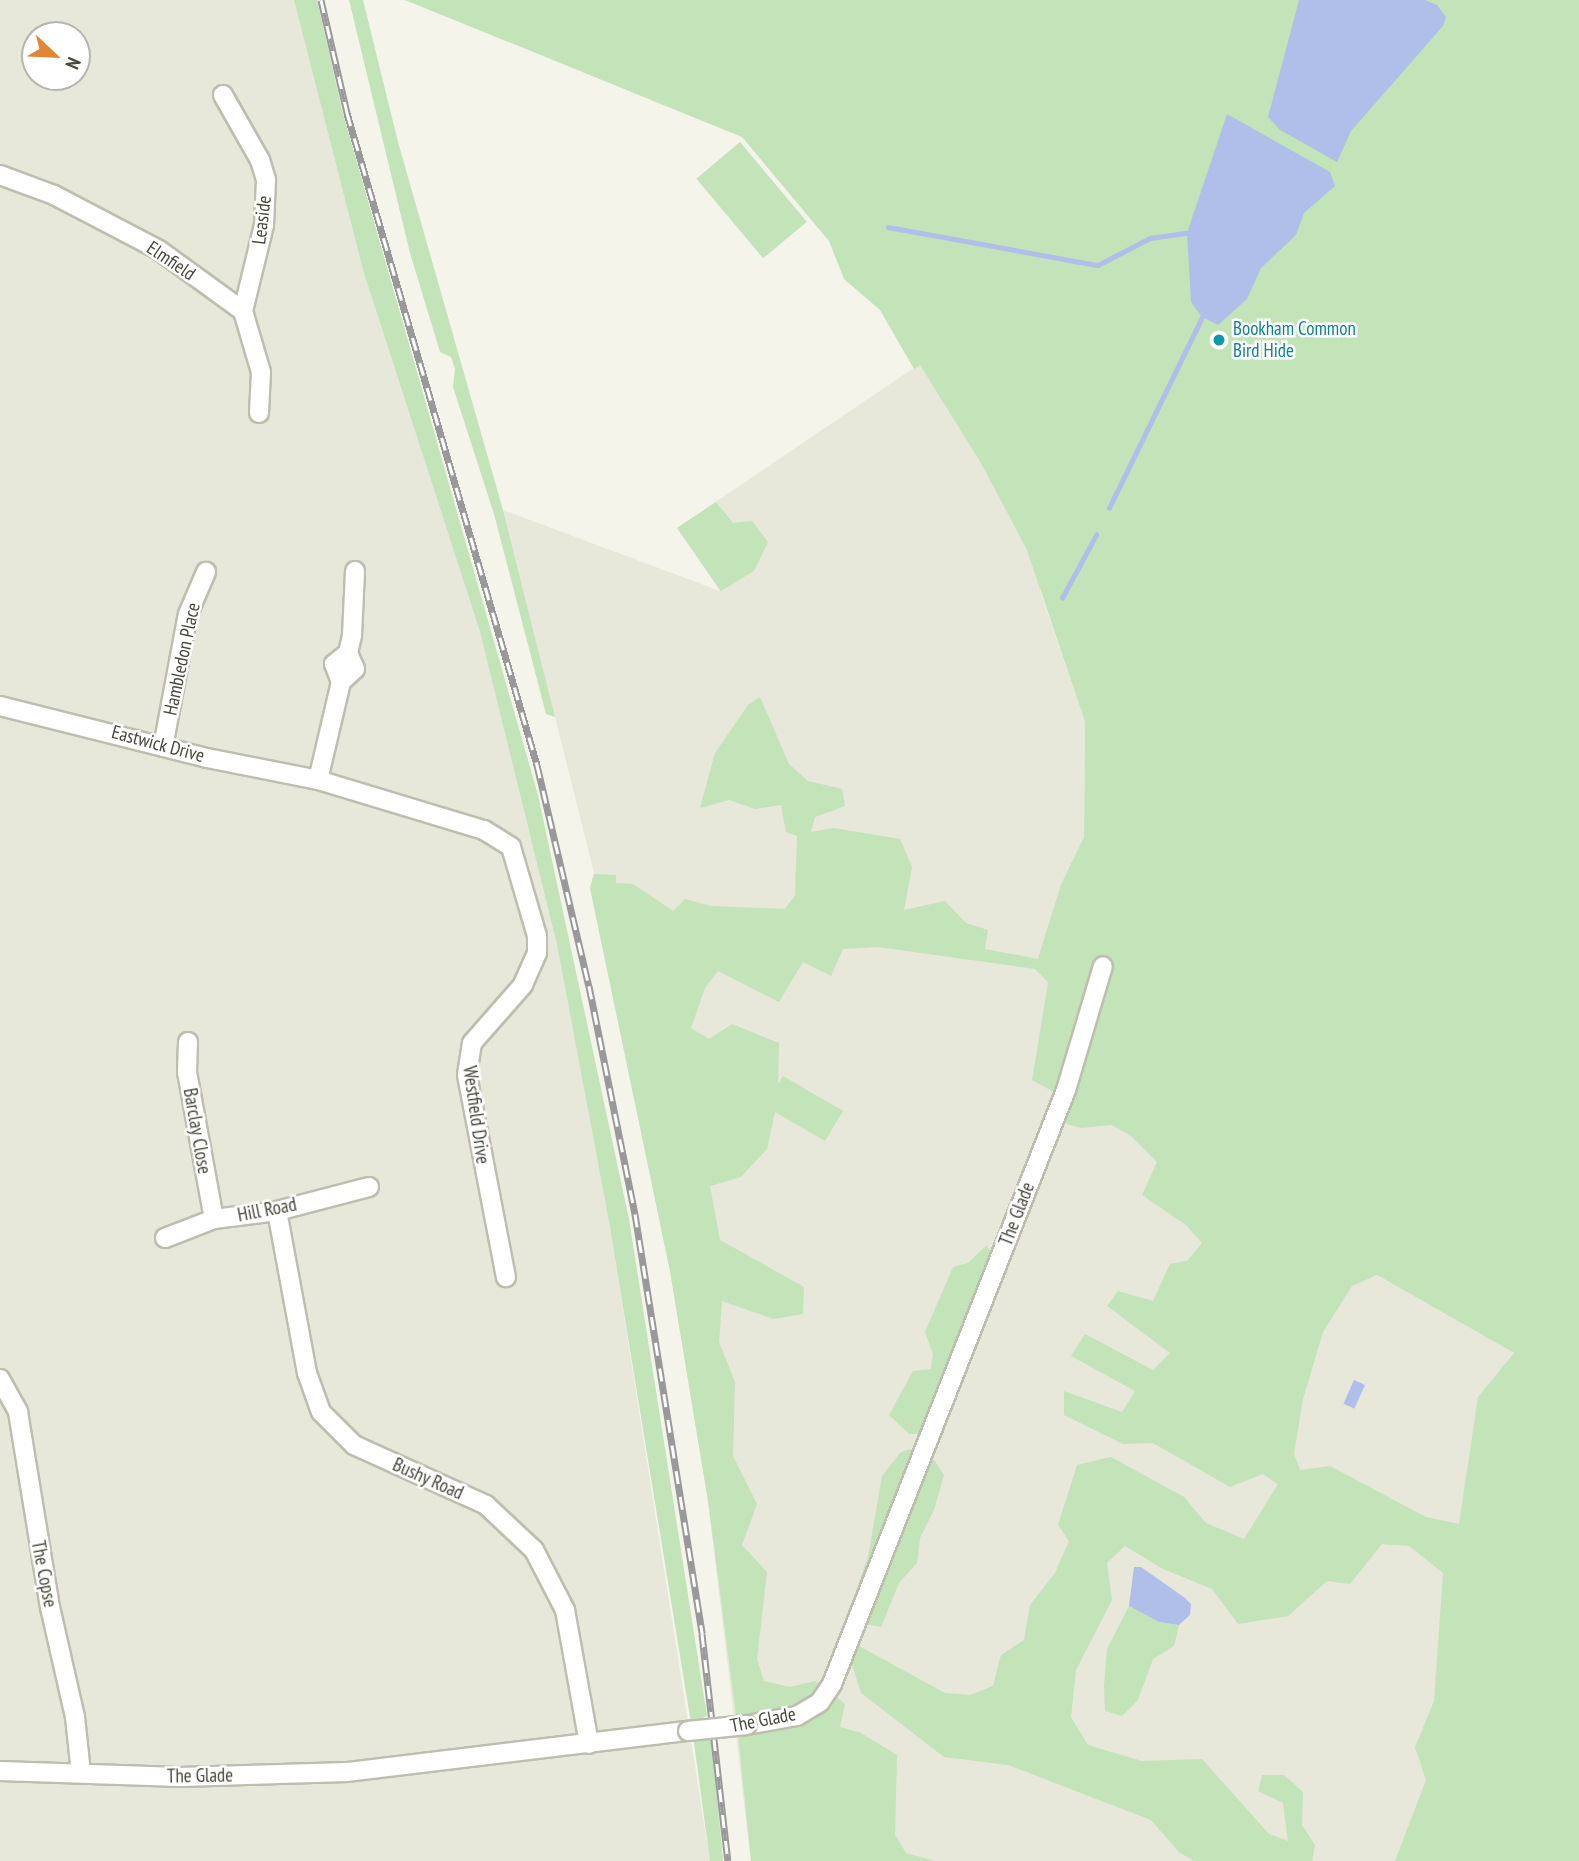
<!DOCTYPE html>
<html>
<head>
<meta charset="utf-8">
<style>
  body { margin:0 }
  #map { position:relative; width:1579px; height:1861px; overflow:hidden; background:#f4f4eb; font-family:"PT Sans Narrow",sans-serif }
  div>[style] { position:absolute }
  .residential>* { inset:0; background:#e7e7da }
  .green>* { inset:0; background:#c3e3b9; transform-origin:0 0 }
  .water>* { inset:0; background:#b0bfe9; transform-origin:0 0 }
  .stream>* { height:4.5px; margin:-2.25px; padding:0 2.25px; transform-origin:2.25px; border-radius:2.25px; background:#b0bfe9 }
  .roads { filter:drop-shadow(2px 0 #bebeaf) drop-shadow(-2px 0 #bebeaf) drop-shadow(0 2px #bebeaf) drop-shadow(0 -2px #bebeaf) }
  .minor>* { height:18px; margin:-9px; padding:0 9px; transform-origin:9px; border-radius:9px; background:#fff }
  .rail>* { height:7px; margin-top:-3.5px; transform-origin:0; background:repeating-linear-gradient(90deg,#fff 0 13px,#999 0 26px); box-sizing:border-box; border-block:2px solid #999 }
  .bridges { filter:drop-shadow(2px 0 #bebeaf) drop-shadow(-2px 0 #bebeaf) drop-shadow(0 2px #bebeaf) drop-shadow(0 -2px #bebeaf) }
  .minor-bridge>* { height:18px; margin:-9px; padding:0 9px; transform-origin:9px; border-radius:9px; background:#fff }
  .dots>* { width:19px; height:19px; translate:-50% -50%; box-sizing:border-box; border:4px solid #fff; border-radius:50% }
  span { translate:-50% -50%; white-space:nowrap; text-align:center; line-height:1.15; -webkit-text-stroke:5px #fff; paint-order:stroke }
  .street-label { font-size:19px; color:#47463a }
  .culture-label { font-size:19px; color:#0d838f }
  .left { translate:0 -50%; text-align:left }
  .north { position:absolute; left:21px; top:21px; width:70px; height:70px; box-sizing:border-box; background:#fff; border:2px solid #b5b5b0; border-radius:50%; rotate:113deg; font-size:19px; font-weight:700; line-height:28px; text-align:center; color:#47463a }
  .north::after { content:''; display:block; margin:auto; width:24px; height:32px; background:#e18635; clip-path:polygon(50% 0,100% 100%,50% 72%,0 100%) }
</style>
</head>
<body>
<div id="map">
  <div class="residential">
    <div style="clip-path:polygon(evenodd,0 0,294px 0,363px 270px,480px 632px,557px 945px,610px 1227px,710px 1861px,0 1861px,0 0,35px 35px,77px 35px,77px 77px,35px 77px,35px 35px)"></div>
    <div style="clip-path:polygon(933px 355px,1040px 539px,1040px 591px,1085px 722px,1084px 837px,1061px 884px,1036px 969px,1048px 982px,1032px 1079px,1514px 1353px,1579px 1861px,751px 1861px,708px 1501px,670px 1271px,590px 888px,594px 873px,503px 510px,720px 591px,677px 528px)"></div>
  </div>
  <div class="green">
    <div style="clip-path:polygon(294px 0,317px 0,342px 110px,538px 795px,629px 1219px,707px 1716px,691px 1723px,610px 1227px,557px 945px,480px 632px,363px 270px)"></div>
    <div style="clip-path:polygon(349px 0,363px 0,398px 142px,503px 510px,555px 717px,546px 714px,494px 514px,453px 387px,455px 369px,451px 357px,440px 352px,410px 253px)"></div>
    <div style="clip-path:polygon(evenodd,405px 0,1579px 0,1579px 1861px,1395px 1861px,1426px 1780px,1415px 1747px,1434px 1701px,1443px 1573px,1409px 1546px,1382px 1544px,1350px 1584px,1327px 1581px,1288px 1616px,1238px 1624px,1212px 1589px,1163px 1569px,1125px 1546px,1107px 1563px,1112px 1600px,1076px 1670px,1071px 1717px,1088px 1745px,1142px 1761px,1202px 1759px,1269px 1834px,1288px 1841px,1283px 1803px,1258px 1791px,1262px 1775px,1284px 1775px,1303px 1792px,1302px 1825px,1315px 1845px,1312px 1861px,1194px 1861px,1179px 1852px,1151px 1820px,1008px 1765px,944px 1757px,861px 1693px,851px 1661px,859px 1646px,945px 1693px,970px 1695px,993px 1686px,1001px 1655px,1024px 1640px,1030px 1605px,1055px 1573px,1069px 1541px,1058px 1525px,1077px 1465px,1111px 1457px,1184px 1497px,1206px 1523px,1244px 1539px,1278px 1484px,1263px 1474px,1230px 1487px,1153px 1443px,1123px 1444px,1064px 1415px,1064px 1391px,1122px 1412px,1135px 1391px,1071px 1356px,1085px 1334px,1153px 1370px,1170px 1353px,1107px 1306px,1118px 1291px,1153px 1301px,1170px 1264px,1187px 1261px,1202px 1243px,1186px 1225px,1142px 1195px,1157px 1162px,1131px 1136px,1112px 1125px,1081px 1128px,1067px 1124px,1063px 1112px,1068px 1100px,1032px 1080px,1048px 982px,1035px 969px,878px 947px,843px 949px,831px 976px,803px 962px,779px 1002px,718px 971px,705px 988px,691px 1028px,709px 1039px,732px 1024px,779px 1043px,778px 1084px,783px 1076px,843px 1111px,825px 1141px,775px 1112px,767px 1149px,741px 1177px,710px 1186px,720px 1240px,804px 1287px,803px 1314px,773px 1319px,722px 1301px,719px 1342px,735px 1382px,733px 1456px,757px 1504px,742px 1545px,767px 1572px,757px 1659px,764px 1681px,790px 1687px,815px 1681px,824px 1688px,812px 1702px,787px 1714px,736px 1715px,708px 1501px,670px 1271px,590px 888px,594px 874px,616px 875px,616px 883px,633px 884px,673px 911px,685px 899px,711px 906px,785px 909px,795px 895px,797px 836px,786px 832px,781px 805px,755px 809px,729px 800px,700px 808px,715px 753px,748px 705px,760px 697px,789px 764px,808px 781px,842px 789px,845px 806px,815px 817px,811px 832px,834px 828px,900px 839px,912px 867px,904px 910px,945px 901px,966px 923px,988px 930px,985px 949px,1038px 959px,1061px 884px,1084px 837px,1085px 722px,1027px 550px,981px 463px,920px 365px,914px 369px,880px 310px,844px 279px,829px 241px,742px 137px,405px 0,1377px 1275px,1514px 1353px,1478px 1397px,1459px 1524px,1426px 1517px,1330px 1466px,1300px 1470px,1294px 1454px,1303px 1399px,1323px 1332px,1352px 1286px,1377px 1275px)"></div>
    <div style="left:740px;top:142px;width:104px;height:57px;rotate:50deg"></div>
    <div style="clip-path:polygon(716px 502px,733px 523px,752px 521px,768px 542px,754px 571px,721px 591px,677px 528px)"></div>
    <div style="clip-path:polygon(987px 1245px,993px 1257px,922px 1434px,909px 1434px,889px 1415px,913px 1371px,931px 1369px,933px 1354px,925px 1332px,953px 1267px,968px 1263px)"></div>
    <div style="clip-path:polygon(909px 1449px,935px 1461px,944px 1475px,934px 1510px,920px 1538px,917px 1563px,899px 1583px,881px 1627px,846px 1620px,868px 1557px,882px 1476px,900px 1453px)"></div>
    <div style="clip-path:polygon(1129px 1606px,1159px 1622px,1179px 1625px,1174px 1646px,1153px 1659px,1138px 1700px,1122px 1716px,1105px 1711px,1104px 1686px,1107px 1649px)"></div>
    <div style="clip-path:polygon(833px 1694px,845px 1704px,840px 1727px,861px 1733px,897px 1755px,895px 1835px,906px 1853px,934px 1861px,751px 1861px,738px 1734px)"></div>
    <div style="clip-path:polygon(711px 1733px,723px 1861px,710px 1861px,693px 1735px)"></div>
  </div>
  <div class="water">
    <div style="clip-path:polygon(1299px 0,1425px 0,1437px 5px,1446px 17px,1443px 26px,1351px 131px,1337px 162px,1280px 130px,1268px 117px)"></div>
    <div style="clip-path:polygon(1227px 114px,1330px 172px,1335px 186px,1304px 213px,1296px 235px,1261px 268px,1247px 299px,1218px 325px,1202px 317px,1191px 302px,1187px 233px)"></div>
    <div style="left:1354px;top:1380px;width:12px;height:26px;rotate:24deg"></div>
    <div style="clip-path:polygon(1134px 1567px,1141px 1567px,1185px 1598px,1191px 1604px,1190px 1615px,1179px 1625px,1159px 1622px,1129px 1606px)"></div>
  </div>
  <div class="stream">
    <div style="left:888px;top:227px;width:213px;rotate:10.3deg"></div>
    <div style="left:1098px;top:265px;width:59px;rotate:-27.4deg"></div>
    <div style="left:1150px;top:238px;width:37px;rotate:-8deg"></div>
    <div style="left:1109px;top:508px;width:212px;rotate:-64deg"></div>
    <div style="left:1062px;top:598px;width:72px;rotate:-61.6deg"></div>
  </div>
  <div class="roads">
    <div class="minor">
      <div style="left:223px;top:95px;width:75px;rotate:60.4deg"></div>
      <div style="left:260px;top:160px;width:21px;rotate:73deg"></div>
      <div style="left:266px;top:180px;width:45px;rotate:92.5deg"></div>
      <div style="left:264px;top:225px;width:89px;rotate:103.7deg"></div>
      <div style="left:0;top:175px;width:58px;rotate:20.3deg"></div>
      <div style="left:54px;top:195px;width:119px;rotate:27.6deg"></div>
      <div style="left:159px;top:250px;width:104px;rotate:36deg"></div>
      <div style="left:243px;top:311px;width:64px;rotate:73.6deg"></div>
      <div style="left:261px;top:372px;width:41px;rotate:92.8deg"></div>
      <div style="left:341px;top:682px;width:19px;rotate:-43deg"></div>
      <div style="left:355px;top:669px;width:17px;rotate:-114deg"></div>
      <div style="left:0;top:706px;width:213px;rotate:14.1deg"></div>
      <div style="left:207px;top:758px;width:113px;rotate:11.2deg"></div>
      <div style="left:318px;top:780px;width:173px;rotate:16.8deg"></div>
      <div style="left:484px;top:830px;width:32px;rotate:32deg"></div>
      <div style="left:511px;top:847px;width:93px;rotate:73.7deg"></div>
      <div style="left:537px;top:936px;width:17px;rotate:90deg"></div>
      <div style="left:537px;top:953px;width:35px;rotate:114deg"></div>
      <div style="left:523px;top:985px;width:77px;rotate:131.3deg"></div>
      <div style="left:472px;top:1043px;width:32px;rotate:99deg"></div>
      <div style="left:467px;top:1075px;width:206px;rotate:79.1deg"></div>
      <div style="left:163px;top:747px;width:135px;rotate:-79.4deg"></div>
      <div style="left:188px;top:614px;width:46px;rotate:-66.8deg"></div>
      <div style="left:318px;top:780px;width:101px;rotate:-76.8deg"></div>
      <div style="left:341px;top:682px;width:19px;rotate:-111deg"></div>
      <div style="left:334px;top:664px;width:18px;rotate:-38deg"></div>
      <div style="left:348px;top:653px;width:18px;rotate:-77deg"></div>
      <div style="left:352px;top:635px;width:64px;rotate:-87.3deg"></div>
      <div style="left:188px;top:1042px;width:30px;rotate:92deg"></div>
      <div style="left:187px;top:1072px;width:149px;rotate:79.6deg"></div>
      <div style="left:277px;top:1211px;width:165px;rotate:79.5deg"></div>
      <div style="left:307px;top:1373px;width:41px;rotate:70.3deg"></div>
      <div style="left:321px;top:1412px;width:47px;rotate:45deg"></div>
      <div style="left:354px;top:1445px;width:145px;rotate:24.4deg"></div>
      <div style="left:486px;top:1505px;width:66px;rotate:43.2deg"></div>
      <div style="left:534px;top:1550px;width:68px;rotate:62.7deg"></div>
      <div style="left:565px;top:1610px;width:136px;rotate:79.8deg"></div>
      <div style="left:165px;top:1238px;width:53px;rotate:-21.2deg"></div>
      <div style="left:214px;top:1219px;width:64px;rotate:-7.2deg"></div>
      <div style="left:277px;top:1211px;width:95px;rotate:-14.6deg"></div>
      <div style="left:0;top:1379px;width:38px;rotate:61deg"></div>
      <div style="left:18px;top:1412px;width:198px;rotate:80.7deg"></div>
      <div style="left:50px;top:1607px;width:113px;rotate:77.2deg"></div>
      <div style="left:75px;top:1717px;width:56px;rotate:83.9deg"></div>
      <div style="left:747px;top:1725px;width:51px;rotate:-10.2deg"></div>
      <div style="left:797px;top:1716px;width:27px;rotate:-31deg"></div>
      <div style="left:820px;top:1702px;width:22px;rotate:-56deg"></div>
      <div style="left:832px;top:1684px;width:638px;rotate:-68.5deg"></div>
      <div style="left:1066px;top:1090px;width:129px;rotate:-73.4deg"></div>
      <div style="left:0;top:1771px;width:180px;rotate:1.9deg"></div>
      <div style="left:180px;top:1777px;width:167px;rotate:-1.7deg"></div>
      <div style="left:347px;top:1772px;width:343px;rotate:-6.9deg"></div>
    </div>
  </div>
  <div class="rail">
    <div style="left:321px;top:0;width:116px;rotate:77deg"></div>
    <div style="left:347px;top:113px;width:679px;rotate:73.75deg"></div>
    <div style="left:537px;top:765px;width:227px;rotate:76.8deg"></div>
    <div style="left:589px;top:986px;width:233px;rotate:78.6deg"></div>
    <div style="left:635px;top:1214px;width:425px;rotate:80.9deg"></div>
    <div style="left:702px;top:1634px;width:228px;rotate:83.5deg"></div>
  </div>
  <div class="bridges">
    <div class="minor-bridge">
      <div style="left:688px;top:1731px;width:59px;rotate:-5.8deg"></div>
    </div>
  </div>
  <div class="dots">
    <div style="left:1219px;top:340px;background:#0f9aa8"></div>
  </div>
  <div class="street-label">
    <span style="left:262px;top:220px;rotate:-83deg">Leaside</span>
    <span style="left:171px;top:261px;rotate:34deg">Elmfield</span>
    <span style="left:182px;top:659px;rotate:-78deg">Hambledon Place</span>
    <span style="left:158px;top:744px;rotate:15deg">Eastwick Drive</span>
    <span style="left:476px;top:1115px;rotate:82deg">Westfield Drive</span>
    <span style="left:197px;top:1131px;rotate:80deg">Barclay Close</span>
    <span style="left:267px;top:1210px;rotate:-11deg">Hill Road</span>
    <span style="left:1017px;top:1214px;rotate:-69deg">The Glade</span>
    <span style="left:428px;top:1479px;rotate:24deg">Bushy Road</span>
    <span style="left:44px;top:1574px;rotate:79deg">The Copse</span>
    <span style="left:763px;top:1720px;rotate:-11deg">The Glade</span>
    <span style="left:200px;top:1776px;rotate:-1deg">The Glade</span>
  </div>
  <div class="culture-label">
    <span class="left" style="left:1233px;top:340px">Bookham Common<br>Bird Hide</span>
  </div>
  <div class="north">N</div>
</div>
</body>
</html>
